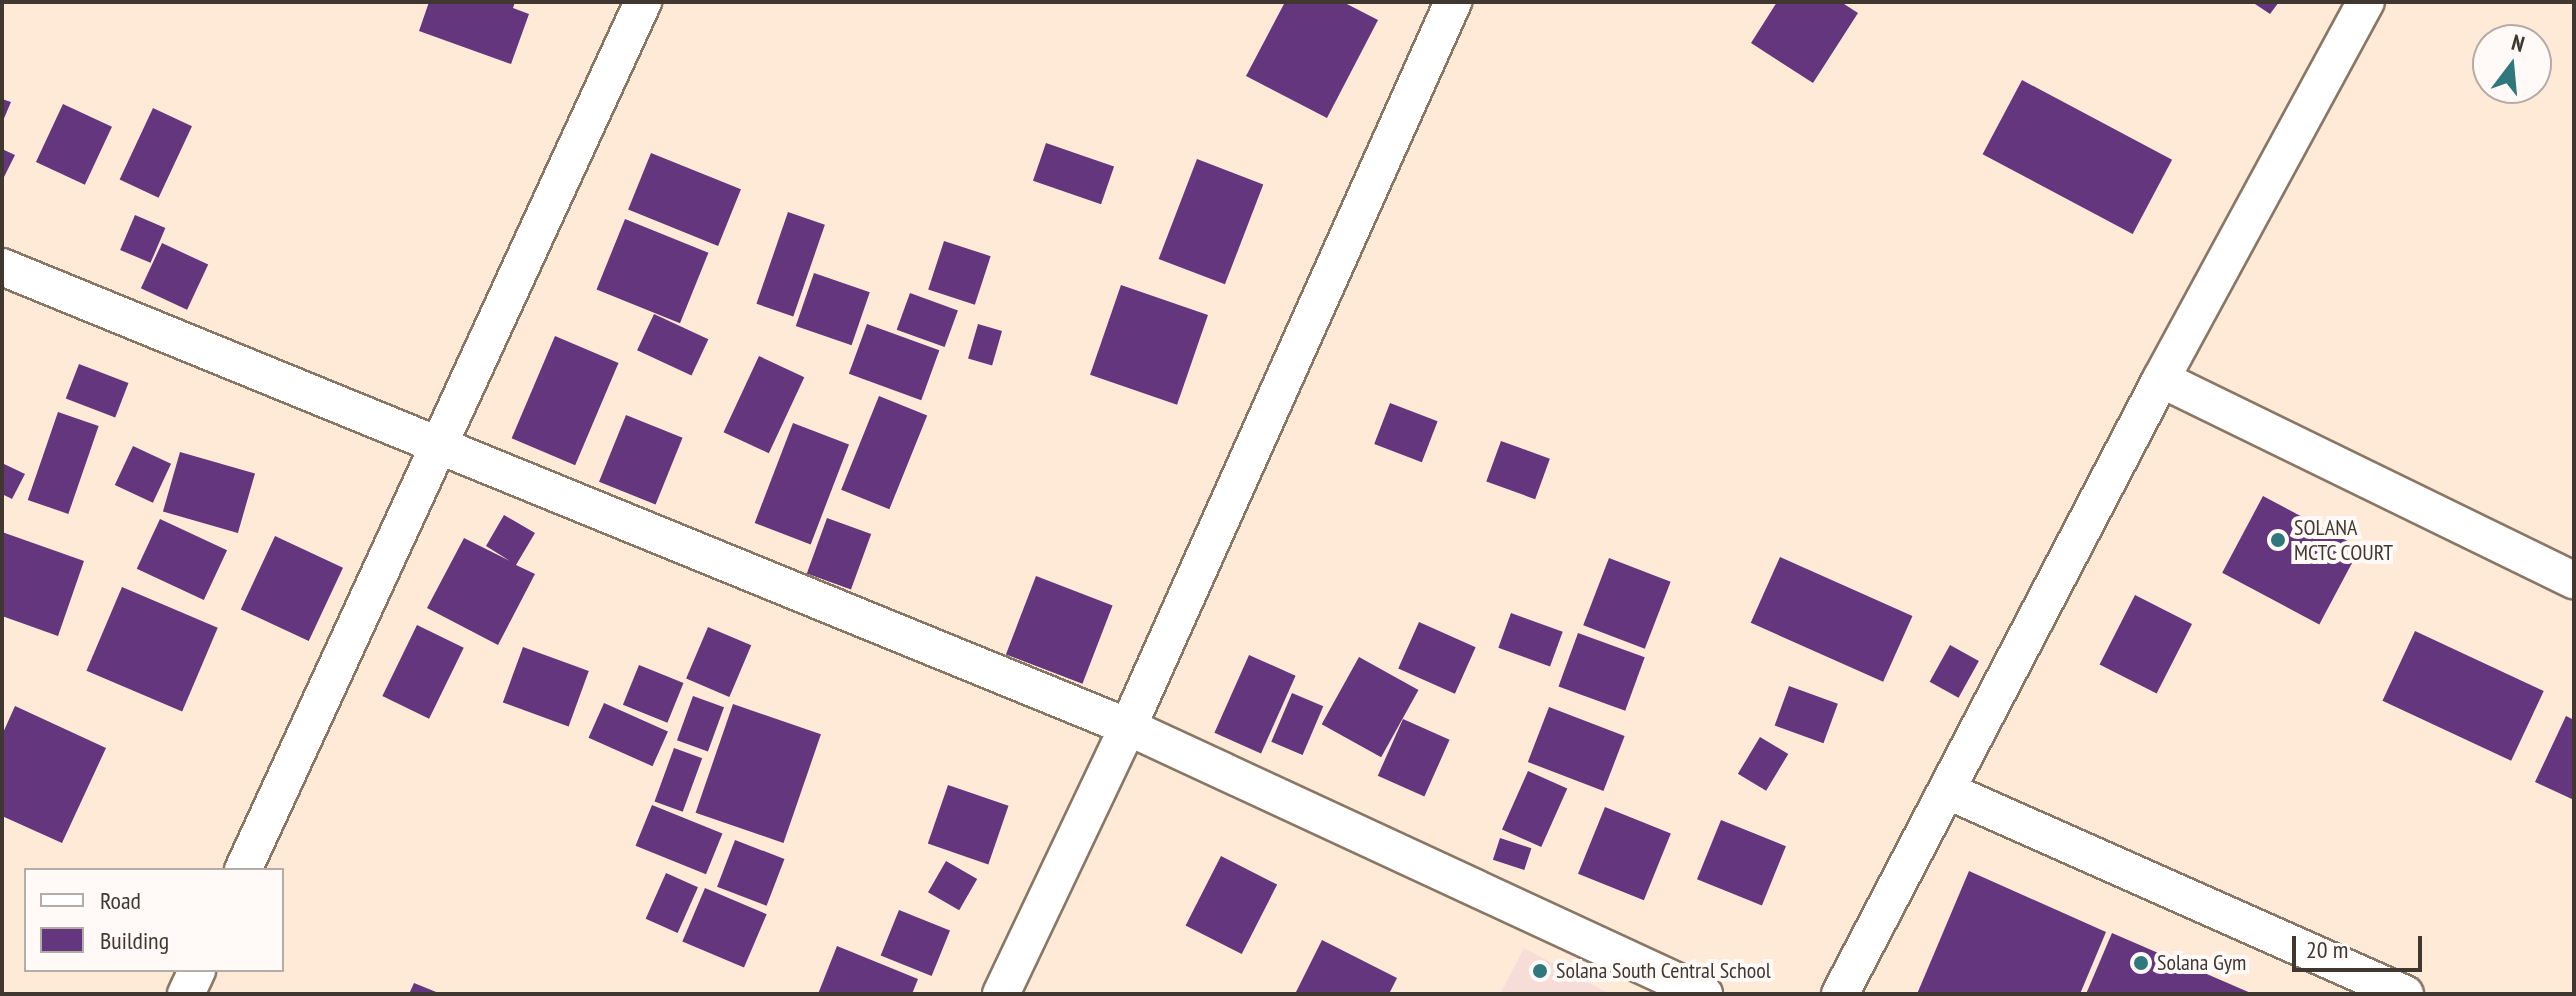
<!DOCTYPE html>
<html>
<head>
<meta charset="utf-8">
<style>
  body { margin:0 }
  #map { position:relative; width:2576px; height:996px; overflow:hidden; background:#ffead7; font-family:"PT Sans Narrow",sans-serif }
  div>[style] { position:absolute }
  .education>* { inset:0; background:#f7ddd7 }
  .building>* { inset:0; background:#64367d; transform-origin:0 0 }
  .roads { filter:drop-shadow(2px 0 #897766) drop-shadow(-2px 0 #897766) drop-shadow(0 2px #897766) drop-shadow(0 -2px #897766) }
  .street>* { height:36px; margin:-18px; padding:0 18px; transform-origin:18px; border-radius:18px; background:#fff }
  .dots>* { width:22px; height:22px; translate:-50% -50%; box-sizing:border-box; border:4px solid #fffaf7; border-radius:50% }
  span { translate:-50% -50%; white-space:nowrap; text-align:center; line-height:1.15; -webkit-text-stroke:8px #fffaf7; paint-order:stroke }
  .poi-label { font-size:22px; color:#403830 }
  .left { translate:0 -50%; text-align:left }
  .frame { position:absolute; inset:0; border:4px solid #403830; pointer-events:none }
  .legend { position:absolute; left:24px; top:868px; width:260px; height:104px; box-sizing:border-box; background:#fffaf7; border:2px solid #b3aca7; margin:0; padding:10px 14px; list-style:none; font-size:24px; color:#403830 }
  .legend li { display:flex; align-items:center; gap:16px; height:40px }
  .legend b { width:40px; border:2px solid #b3aca7 }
  .north { position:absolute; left:2472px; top:24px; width:80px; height:80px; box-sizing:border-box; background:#fffaf7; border:2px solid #b3aca7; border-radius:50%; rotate:16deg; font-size:22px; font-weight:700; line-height:32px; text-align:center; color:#403830 }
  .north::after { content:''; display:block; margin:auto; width:28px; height:36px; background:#2f787e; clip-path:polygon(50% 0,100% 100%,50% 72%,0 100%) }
  .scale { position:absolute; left:2292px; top:936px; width:130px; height:36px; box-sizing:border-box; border:4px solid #403830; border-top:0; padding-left:10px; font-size:24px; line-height:28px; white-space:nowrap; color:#403830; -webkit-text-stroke:6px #fffaf7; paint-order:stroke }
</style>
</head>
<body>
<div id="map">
  <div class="education">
    <div style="clip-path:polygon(1524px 948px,1610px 994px,1500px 994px)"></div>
  </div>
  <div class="building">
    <div style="clip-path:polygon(429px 2px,515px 2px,513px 8px,529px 14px,511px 64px,419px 31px)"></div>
    <div style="clip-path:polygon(1285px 2px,1343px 2px,1378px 20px,1327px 118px,1246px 76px)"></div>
    <div style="clip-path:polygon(1777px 2px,1841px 2px,1858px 13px,1813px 83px,1751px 43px)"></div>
    <div style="clip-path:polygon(2252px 2px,2279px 2px,2270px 14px)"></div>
    <div style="left:2022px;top:80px;width:170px;height:84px;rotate:28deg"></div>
    <div style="clip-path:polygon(2px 99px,11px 102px,2px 123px)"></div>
    <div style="left:63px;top:104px;width:54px;height:64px;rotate:25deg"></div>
    <div style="left:153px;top:108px;width:43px;height:79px;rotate:25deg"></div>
    <div style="left:1046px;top:143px;width:72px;height:40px;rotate:19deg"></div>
    <div style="clip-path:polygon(2px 149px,15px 155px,2px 181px)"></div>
    <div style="left:651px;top:153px;width:97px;height:61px;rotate:22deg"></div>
    <div style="left:1197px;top:159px;width:71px;height:107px;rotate:21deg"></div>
    <div style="left:788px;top:212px;width:39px;height:97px;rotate:19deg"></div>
    <div style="left:135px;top:215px;width:33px;height:38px;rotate:23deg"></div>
    <div style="left:625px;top:219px;width:90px;height:76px;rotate:22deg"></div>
    <div style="left:944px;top:241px;width:49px;height:51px;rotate:18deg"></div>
    <div style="left:162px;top:243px;width:51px;height:50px;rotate:25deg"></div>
    <div style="left:814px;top:273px;width:59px;height:56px;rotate:19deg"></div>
    <div style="left:1121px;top:285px;width:92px;height:95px;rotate:19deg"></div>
    <div style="left:910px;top:293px;width:51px;height:39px;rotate:20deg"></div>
    <div style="left:654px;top:314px;width:60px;height:40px;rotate:25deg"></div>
    <div style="left:867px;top:324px;width:77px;height:53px;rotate:20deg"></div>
    <div style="left:978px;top:324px;width:25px;height:36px;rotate:16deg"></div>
    <div style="left:555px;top:336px;width:69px;height:111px;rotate:23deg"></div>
    <div style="left:759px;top:356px;width:50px;height:84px;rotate:25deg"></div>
    <div style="left:79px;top:364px;width:53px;height:37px;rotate:21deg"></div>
    <div style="left:879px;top:396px;width:52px;height:101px;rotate:22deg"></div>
    <div style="left:1390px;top:403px;width:51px;height:44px;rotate:21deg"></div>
    <div style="left:58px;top:412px;width:43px;height:93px;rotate:19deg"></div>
    <div style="left:626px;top:415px;width:61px;height:72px;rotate:22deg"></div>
    <div style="left:793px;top:423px;width:60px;height:107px;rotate:21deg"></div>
    <div style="left:1501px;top:441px;width:52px;height:43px;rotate:20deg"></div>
    <div style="left:133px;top:446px;width:42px;height:43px;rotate:25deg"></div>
    <div style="left:180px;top:452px;width:78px;height:62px;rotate:16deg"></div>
    <div style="clip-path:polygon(2px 463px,25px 474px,12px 499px,2px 494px)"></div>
    <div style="left:2263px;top:496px;width:110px;height:87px;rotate:28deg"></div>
    <div style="clip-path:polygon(504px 515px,535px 533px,516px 565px,535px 574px,498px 645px,427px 608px,464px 538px,510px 561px,486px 546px)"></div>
    <div style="left:827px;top:518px;width:47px;height:59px;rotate:20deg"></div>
    <div style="left:160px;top:519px;width:74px;height:55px;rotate:25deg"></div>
    <div style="clip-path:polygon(2px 532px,84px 561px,58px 636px,2px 616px)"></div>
    <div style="left:275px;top:536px;width:75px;height:81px;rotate:25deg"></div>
    <div style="left:1780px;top:557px;width:145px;height:72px;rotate:24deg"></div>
    <div style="left:1609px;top:558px;width:66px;height:72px;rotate:21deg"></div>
    <div style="left:1036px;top:576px;width:82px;height:84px;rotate:21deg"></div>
    <div style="left:122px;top:587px;width:104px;height:91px;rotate:23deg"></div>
    <div style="left:2135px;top:595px;width:64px;height:78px;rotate:27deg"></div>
    <div style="left:1511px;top:613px;width:55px;height:37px;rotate:20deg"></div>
    <div style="left:1419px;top:622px;width:62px;height:51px;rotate:24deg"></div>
    <div style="left:417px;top:625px;width:52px;height:79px;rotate:26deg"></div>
    <div style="left:708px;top:627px;width:47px;height:56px;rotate:23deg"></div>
    <div style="left:2415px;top:631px;width:142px;height:77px;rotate:25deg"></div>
    <div style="left:1578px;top:633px;width:71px;height:57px;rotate:20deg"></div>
    <div style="left:1950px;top:645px;width:33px;height:42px;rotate:29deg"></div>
    <div style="left:523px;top:647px;width:70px;height:59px;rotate:20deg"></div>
    <div style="left:1249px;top:655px;width:51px;height:85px;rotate:24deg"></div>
    <div style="left:1359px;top:657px;width:68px;height:77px;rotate:29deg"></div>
    <div style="left:639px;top:665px;width:48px;height:43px;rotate:22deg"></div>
    <div style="left:1789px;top:686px;width:52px;height:42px;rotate:20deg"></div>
    <div style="left:1292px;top:693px;width:34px;height:53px;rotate:23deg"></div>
    <div style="left:693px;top:696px;width:33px;height:47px;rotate:20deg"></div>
    <div style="left:604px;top:703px;width:70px;height:38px;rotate:24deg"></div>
    <div style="left:733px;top:704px;width:93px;height:115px;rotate:19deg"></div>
    <div style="clip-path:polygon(15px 706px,106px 748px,62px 843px,2px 816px,2px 735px)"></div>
    <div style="left:1549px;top:707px;width:81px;height:59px;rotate:21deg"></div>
    <div style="clip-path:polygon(2566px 716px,2574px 720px,2574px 800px,2535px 782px)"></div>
    <div style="left:1403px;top:719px;width:51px;height:62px;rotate:24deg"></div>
    <div style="left:1760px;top:737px;width:33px;height:43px;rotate:31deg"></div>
    <div style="left:674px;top:748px;width:30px;height:57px;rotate:20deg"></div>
    <div style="left:1528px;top:771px;width:43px;height:64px;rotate:24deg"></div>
    <div style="left:948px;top:785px;width:64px;height:62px;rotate:19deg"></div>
    <div style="left:652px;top:805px;width:76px;height:44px;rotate:22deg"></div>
    <div style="left:1605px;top:807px;width:71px;height:72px;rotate:22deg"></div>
    <div style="left:1721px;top:820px;width:70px;height:64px;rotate:22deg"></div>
    <div style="left:1500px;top:838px;width:33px;height:23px;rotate:18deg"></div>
    <div style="left:735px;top:840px;width:53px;height:50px;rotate:21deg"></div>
    <div style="left:1221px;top:856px;width:63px;height:78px;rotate:27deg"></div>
    <div style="left:946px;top:861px;width:36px;height:36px;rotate:30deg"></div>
    <div style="clip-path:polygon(1969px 871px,2106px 932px,2080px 994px,1917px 994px)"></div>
    <div style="left:666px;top:873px;width:35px;height:50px;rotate:24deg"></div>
    <div style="left:705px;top:888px;width:67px;height:58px;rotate:23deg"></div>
    <div style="left:899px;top:910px;width:55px;height:49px;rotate:22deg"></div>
    <div style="clip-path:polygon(2112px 933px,2253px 994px,2086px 994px)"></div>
    <div style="clip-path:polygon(1322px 940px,1397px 978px,1389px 994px,1295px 994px)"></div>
    <div style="clip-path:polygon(837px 946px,918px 979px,912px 994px,818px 994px)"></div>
    <div style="clip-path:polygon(414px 983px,441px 994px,409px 994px)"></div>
  </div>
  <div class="roads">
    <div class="street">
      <div style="left:2px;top:267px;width:1216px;rotate:22.22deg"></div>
      <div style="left:1128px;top:727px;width:635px;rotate:24.87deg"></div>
      <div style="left:2161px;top:379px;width:459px;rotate:26deg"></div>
      <div style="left:1948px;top:791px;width:500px;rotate:23.95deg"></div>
      <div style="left:243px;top:870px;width:956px;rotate:-65.26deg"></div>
      <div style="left:186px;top:994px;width:26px;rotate:-65deg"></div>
      <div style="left:1001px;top:994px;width:296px;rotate:-64.6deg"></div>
      <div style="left:1128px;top:727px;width:795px;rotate:-65.85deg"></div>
      <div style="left:1840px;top:994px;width:694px;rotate:-62.44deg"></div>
      <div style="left:2161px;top:379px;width:429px;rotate:-61.5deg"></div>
    </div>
  </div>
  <div class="dots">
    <div style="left:2278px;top:540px;background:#2f787e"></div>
    <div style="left:2141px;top:963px;background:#2f787e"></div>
    <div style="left:1540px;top:971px;background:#2f787e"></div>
  </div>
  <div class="poi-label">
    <span class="left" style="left:2294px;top:540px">SOLANA<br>MCTC COURT</span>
    <span class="left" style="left:2157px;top:963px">Solana Gym</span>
    <span class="left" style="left:1556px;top:971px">Solana South Central School</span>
  </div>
  <div class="frame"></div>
  <ul class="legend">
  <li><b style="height:10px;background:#fff"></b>Road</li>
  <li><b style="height:22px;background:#64367d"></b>Building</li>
  </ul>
  <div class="north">N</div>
  <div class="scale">20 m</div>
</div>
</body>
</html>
